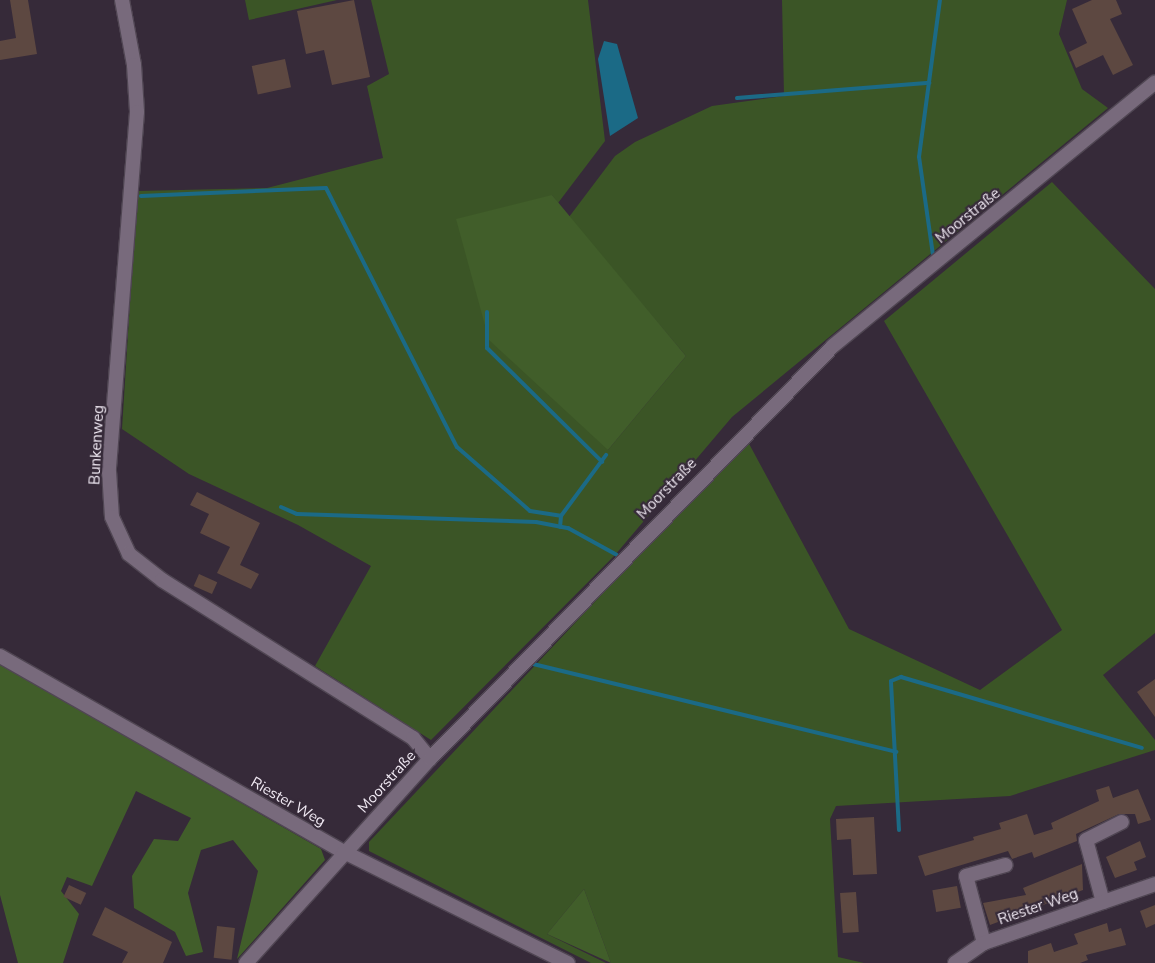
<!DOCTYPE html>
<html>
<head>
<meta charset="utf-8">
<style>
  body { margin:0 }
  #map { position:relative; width:1155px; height:963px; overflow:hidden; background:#362a39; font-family:"Nunito Sans",sans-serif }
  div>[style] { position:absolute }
  .green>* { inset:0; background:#3b5526 }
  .forest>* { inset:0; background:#415e2a }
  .water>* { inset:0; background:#1b6a86 }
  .stream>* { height:4px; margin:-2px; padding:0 2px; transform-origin:2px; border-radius:2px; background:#1b6a86 }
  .building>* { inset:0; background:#5d4841; transform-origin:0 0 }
  .roads { filter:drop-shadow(1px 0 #504653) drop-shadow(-1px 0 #504653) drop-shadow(0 1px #504653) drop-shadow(0 -1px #504653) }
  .minor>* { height:14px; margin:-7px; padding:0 7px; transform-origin:7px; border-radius:7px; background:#786a7c }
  span { translate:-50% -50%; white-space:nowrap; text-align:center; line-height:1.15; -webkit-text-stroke:4.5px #362a39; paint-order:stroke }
  .street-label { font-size:15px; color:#f1eaf4 }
</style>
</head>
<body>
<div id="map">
  <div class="green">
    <div style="clip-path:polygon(245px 0,337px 0,249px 20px)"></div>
    <div style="clip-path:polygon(371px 0,588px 0,605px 141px,558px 203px,552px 195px,608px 450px,686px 356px,569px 217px,615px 156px,635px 142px,712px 106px,784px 96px,782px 0,1067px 0,1059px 34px,1082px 89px,1108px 108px,732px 417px,615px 555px,431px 740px,315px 666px,371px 566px,298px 525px,189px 474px,122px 429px,137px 191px,267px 188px,383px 158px,367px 86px,389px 74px)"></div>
    <div style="clip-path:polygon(1052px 182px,1155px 289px,1155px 633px,1103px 675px,1155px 740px,1155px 750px,1010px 796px,836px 806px,830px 819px,838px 957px,864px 963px,611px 963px,584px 889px,547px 934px,606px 963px,591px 963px,369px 851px,369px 842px,747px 440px,849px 629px,980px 690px,1062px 630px,884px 321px)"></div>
  </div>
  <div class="forest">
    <div style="clip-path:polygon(552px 195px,686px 356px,608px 450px,489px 340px,456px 219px)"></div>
    <div style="clip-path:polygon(0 664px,321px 849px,325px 860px,237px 959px,258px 871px,233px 840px,201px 850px,188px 893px,203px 952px,186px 956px,175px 932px,134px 908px,132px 876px,154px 839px,178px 841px,191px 818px,136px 791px,92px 886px,67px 877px,61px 891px,79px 914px,63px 963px,18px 963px,0 895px)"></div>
    <div style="clip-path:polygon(584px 889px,611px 963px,547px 934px)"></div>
  </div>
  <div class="water">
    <div style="clip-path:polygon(604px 41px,617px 44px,638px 118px,610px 136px,598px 59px)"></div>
  </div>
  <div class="stream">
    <div style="left:737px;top:98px;width:193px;rotate:-4.5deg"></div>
    <div style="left:141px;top:196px;width:185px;rotate:-2.5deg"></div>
    <div style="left:326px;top:188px;width:290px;rotate:63.2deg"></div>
    <div style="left:457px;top:447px;width:97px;rotate:41.2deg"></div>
    <div style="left:530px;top:511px;width:31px;rotate:9deg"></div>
    <div style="left:561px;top:516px;width:11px;rotate:95deg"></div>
    <div style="left:933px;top:255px;width:99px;rotate:-98.1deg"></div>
    <div style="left:919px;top:157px;width:158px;rotate:-82.4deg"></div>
    <div style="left:487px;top:312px;width:36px;rotate:90deg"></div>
    <div style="left:487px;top:348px;width:162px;rotate:44.7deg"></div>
    <div style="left:281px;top:507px;width:17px;rotate:24deg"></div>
    <div style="left:297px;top:514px;width:239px;rotate:1.9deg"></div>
    <div style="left:536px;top:522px;width:33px;rotate:11deg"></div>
    <div style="left:568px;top:528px;width:56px;rotate:28.9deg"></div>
    <div style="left:561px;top:516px;width:76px;rotate:-53.6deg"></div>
    <div style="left:529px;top:663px;width:378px;rotate:13.6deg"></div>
    <div style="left:899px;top:830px;width:149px;rotate:-93.1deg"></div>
    <div style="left:891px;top:681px;width:11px;rotate:-22deg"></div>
    <div style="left:901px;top:677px;width:251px;rotate:16.4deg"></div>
  </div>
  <div class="building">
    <div style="clip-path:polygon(10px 0,28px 0,37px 54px,0 60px,0 41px,16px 38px)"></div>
    <div style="clip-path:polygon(354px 0,370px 77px,332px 85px,324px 50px,306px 54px,297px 11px)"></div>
    <div style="clip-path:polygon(1092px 0,1116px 0,1122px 14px,1110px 19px,1133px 65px,1113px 75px,1103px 55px,1076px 68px,1069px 52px,1087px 43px,1072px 9px)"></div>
    <div style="left:285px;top:59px;width:29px;height:34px;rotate:78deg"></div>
    <div style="clip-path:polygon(197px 492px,260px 523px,240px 565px,259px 574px,251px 589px,217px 573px,230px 547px,200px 533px,209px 514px,190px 505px)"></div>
    <div style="left:199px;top:574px;width:20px;height:13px;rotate:24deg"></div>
    <div style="clip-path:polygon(1155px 679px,1155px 717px,1137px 692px)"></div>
    <div style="clip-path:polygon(1109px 786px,1113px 798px,1138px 789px,1151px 820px,1138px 824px,1135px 814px,1119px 814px,1076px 834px,1077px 841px,1034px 858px,1032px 852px,1012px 859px,1008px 851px,925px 876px,918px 856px,974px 840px,973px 837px,1001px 829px,999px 823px,1027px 814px,1034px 835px,1053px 829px,1051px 823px,1099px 801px,1096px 790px)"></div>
    <div style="clip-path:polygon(874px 817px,877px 874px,853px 875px,851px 839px,837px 840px,836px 819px)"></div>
    <div style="clip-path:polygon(1140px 841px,1146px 857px,1134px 862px,1137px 870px,1115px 878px,1106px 857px)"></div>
    <div style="clip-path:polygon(1082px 864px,1083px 890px,990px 925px,983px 903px,1026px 895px,1023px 888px)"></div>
    <div style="left:69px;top:885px;width:19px;height:13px;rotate:25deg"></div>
    <div style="left:957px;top:886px;width:22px;height:25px;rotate:80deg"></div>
    <div style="left:856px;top:892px;width:40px;height:16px;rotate:86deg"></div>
    <div style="clip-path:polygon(1155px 905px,1155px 924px,1146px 928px,1140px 911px)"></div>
    <div style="clip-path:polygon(105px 907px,172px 942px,163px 963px,122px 963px,128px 952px,92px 935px)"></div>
    <div style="clip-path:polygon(1107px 923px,1109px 932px,1121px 928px,1126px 945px,1086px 955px,1088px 960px,1080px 963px,1028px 963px,1028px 951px,1051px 943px,1054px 952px,1078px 944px,1074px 934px)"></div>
    <div style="left:217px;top:926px;width:18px;height:32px;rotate:6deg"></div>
  </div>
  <div class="roads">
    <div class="minor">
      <div style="left:122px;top:0;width:66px;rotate:79.5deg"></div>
      <div style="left:134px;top:65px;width:47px;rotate:86.3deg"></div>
      <div style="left:137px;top:112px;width:360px;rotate:94.5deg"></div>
      <div style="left:109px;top:471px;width:46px;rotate:86.3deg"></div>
      <div style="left:112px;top:517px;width:41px;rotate:65.3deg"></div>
      <div style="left:129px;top:554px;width:42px;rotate:38.2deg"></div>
      <div style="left:162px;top:580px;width:297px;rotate:32.2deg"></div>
      <div style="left:413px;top:738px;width:27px;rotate:51deg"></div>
      <div style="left:0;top:656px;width:396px;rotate:29.7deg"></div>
      <div style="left:344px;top:852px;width:250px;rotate:26.4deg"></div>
      <div style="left:1103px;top:902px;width:64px;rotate:-105.3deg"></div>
      <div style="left:1086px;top:840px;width:40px;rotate:-26.6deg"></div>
      <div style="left:984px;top:943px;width:69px;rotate:-105deg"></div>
      <div style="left:966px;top:876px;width:41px;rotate:-15.4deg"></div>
      <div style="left:246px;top:963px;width:275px;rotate:-48deg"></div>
      <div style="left:430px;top:759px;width:577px;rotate:-45.7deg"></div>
      <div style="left:833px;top:346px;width:416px;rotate:-39.3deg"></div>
      <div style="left:955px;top:963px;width:35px;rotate:-35deg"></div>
      <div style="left:984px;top:943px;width:181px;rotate:-19deg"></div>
    </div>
  </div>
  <div class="street-label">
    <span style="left:968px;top:216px;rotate:-39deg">Moorstraße</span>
    <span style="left:97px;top:445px;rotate:-87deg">Bunkenweg</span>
    <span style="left:667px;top:489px;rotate:-46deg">Moorstraße</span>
    <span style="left:387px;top:782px;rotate:-48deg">Moorstraße</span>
    <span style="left:288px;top:802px;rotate:30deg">Riester Weg</span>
    <span style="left:1038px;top:907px;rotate:-19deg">Riester Weg</span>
  </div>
</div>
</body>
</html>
